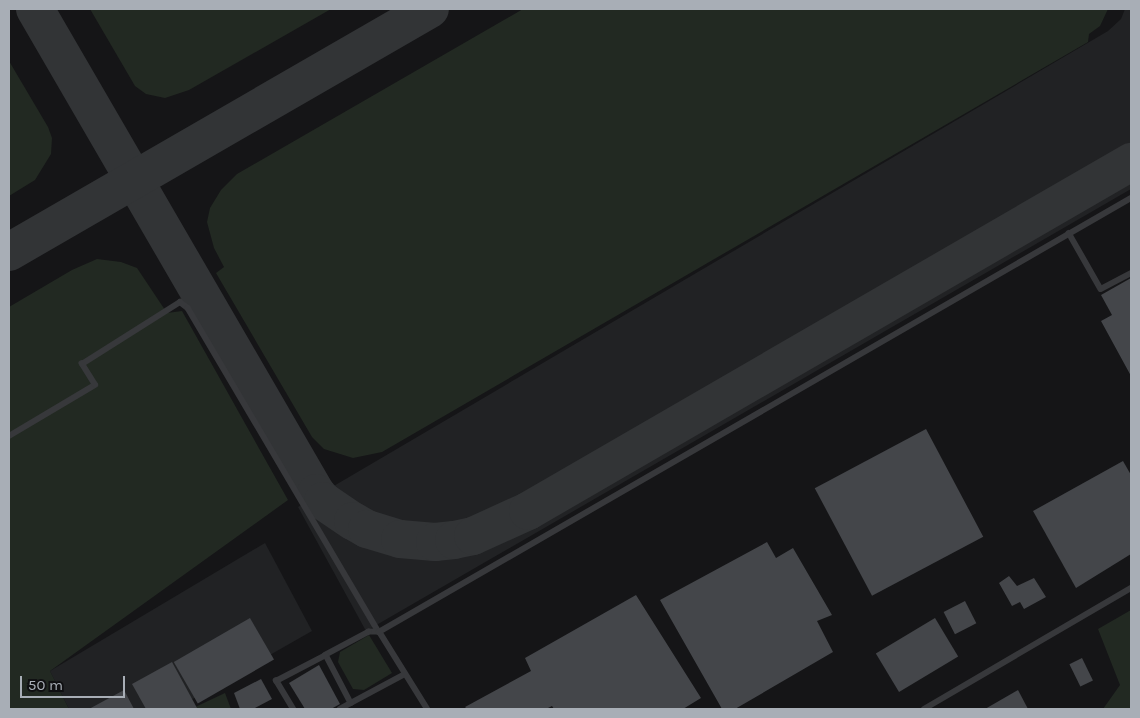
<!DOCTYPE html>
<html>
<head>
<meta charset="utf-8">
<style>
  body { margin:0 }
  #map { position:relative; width:1140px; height:718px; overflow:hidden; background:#151517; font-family:Karla,sans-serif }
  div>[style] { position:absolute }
  .built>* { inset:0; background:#212224 }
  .green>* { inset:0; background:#222922 }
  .taxiway>* { height:38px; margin:-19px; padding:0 19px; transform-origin:19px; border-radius:19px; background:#323436 }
  .building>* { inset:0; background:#44464a; transform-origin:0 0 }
  .lane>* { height:5.5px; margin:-2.75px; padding:0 2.75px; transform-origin:2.75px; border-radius:2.75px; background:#37383b }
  span { translate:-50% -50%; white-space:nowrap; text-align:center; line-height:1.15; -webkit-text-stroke:4.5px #101012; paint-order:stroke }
  .frame { position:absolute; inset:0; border:10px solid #a8aeb6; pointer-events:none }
  .scale { position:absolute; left:20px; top:676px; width:105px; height:22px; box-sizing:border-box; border:2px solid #a8aeb6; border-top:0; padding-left:6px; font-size:15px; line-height:18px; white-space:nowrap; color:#a8aeb6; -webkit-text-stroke:4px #101012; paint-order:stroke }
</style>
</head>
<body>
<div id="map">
  <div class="built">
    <div style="clip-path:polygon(1125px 9px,1131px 9px,1131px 189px,366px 631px,298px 507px,1108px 31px,1121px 19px)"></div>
    <div style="clip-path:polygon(265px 543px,312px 631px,175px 709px,69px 709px,50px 671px)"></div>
  </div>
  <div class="green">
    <div style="clip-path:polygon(90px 9px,331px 9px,189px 90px,165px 98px,146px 94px,135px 86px)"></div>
    <div style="clip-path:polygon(523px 9px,1108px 9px,1100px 26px,1089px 34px,1088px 42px,382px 452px,353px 458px,324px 449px,312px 437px,216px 273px,224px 267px,214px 248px,207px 222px,210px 208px,221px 190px,237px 174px)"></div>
    <div style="clip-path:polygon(9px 61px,48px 127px,52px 138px,51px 154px,35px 180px,9px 196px)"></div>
    <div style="clip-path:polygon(97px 259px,121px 262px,137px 268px,167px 313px,182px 311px,288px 500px,50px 671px,69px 709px,9px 709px,9px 307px,72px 270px)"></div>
    <div style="clip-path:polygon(1131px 610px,1131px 709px,1103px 709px,1120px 685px,1098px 629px)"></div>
    <div style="clip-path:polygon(369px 635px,392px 673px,364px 690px,353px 689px,338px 662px,340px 652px)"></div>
    <div style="clip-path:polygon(225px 693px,231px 709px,191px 709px)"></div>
  </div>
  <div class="taxiway">
    <div style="left:35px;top:9px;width:560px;rotate:59.86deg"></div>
    <div style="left:316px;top:493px;width:11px;rotate:49deg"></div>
    <div style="left:323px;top:501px;width:36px;rotate:34deg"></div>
    <div style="left:353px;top:521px;width:16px;rotate:30deg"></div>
    <div style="left:367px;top:529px;width:34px;rotate:17deg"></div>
    <div style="left:400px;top:539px;width:35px;rotate:5deg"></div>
    <div style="left:435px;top:542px;width:19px;rotate:-6deg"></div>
    <div style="left:454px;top:540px;width:19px;rotate:-12deg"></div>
    <div style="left:473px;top:536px;width:60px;rotate:-24.4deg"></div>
    <div style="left:528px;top:511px;width:697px;rotate:-30.06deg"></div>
    <div style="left:9px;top:252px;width:486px;rotate:-30deg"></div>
  </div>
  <div class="building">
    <div style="clip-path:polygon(1131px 278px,1131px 376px,1101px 321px,1112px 315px,1101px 295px)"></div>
    <div style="left:926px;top:429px;width:122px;height:126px;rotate:62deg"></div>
    <div style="clip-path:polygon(1123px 461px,1131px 475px,1131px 554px,1076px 588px,1033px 511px)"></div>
    <div style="clip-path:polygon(767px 542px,776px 558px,793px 548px,832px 615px,817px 621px,833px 652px,735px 709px,722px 709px,660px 600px)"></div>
    <div style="clip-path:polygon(1009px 576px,1017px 586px,1034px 578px,1046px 597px,1024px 609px,1020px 602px,1012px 606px,999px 583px)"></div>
    <div style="clip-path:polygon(636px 595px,701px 698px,683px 709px,554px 709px,552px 706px,546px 709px,467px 709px,465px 707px,531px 671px,525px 658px)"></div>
    <div style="left:965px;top:601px;width:25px;height:24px;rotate:63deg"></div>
    <div style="left:250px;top:618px;width:48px;height:88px;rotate:60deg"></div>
    <div style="left:935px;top:618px;width:45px;height:69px;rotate:59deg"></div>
    <div style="left:1082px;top:658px;width:25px;height:14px;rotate:64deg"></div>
    <div style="clip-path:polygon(172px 662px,197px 708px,146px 709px,132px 684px)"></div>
    <div style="clip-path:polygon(319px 665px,340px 704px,331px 709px,305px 709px,289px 683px)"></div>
    <div style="clip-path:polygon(261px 679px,272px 699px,253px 709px,240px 709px,234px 693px)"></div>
    <div style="clip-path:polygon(124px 690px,134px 709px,89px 709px)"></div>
    <div style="clip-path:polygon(1018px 690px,1028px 709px,985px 709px)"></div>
  </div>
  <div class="lane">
    <div style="left:1069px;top:233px;width:64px;rotate:60.3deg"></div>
    <div style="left:1101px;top:289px;width:34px;rotate:-28deg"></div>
    <div style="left:9px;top:436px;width:100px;rotate:-30.7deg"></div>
    <div style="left:95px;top:385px;width:25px;rotate:-122deg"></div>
    <div style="left:82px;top:364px;width:116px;rotate:-32.3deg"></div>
    <div style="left:180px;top:302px;width:10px;rotate:37deg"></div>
    <div style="left:188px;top:308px;width:376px;rotate:59.5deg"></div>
    <div style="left:379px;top:632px;width:10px;rotate:180deg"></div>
    <div style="left:369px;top:632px;width:49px;rotate:151.9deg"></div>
    <div style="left:326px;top:655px;width:54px;rotate:62.5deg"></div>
    <div style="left:351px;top:703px;width:61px;rotate:-28.2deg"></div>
    <div style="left:293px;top:709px;width:33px;rotate:-121deg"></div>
    <div style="left:276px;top:681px;width:56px;rotate:-27.5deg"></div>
    <div style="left:340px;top:709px;width:13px;rotate:-29deg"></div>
    <div style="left:427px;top:709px;width:91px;rotate:-121.9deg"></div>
    <div style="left:379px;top:632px;width:868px;rotate:-29.99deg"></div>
    <div style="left:924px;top:709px;width:240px;rotate:-30.3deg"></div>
  </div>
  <div class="frame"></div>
  <div class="scale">50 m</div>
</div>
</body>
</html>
